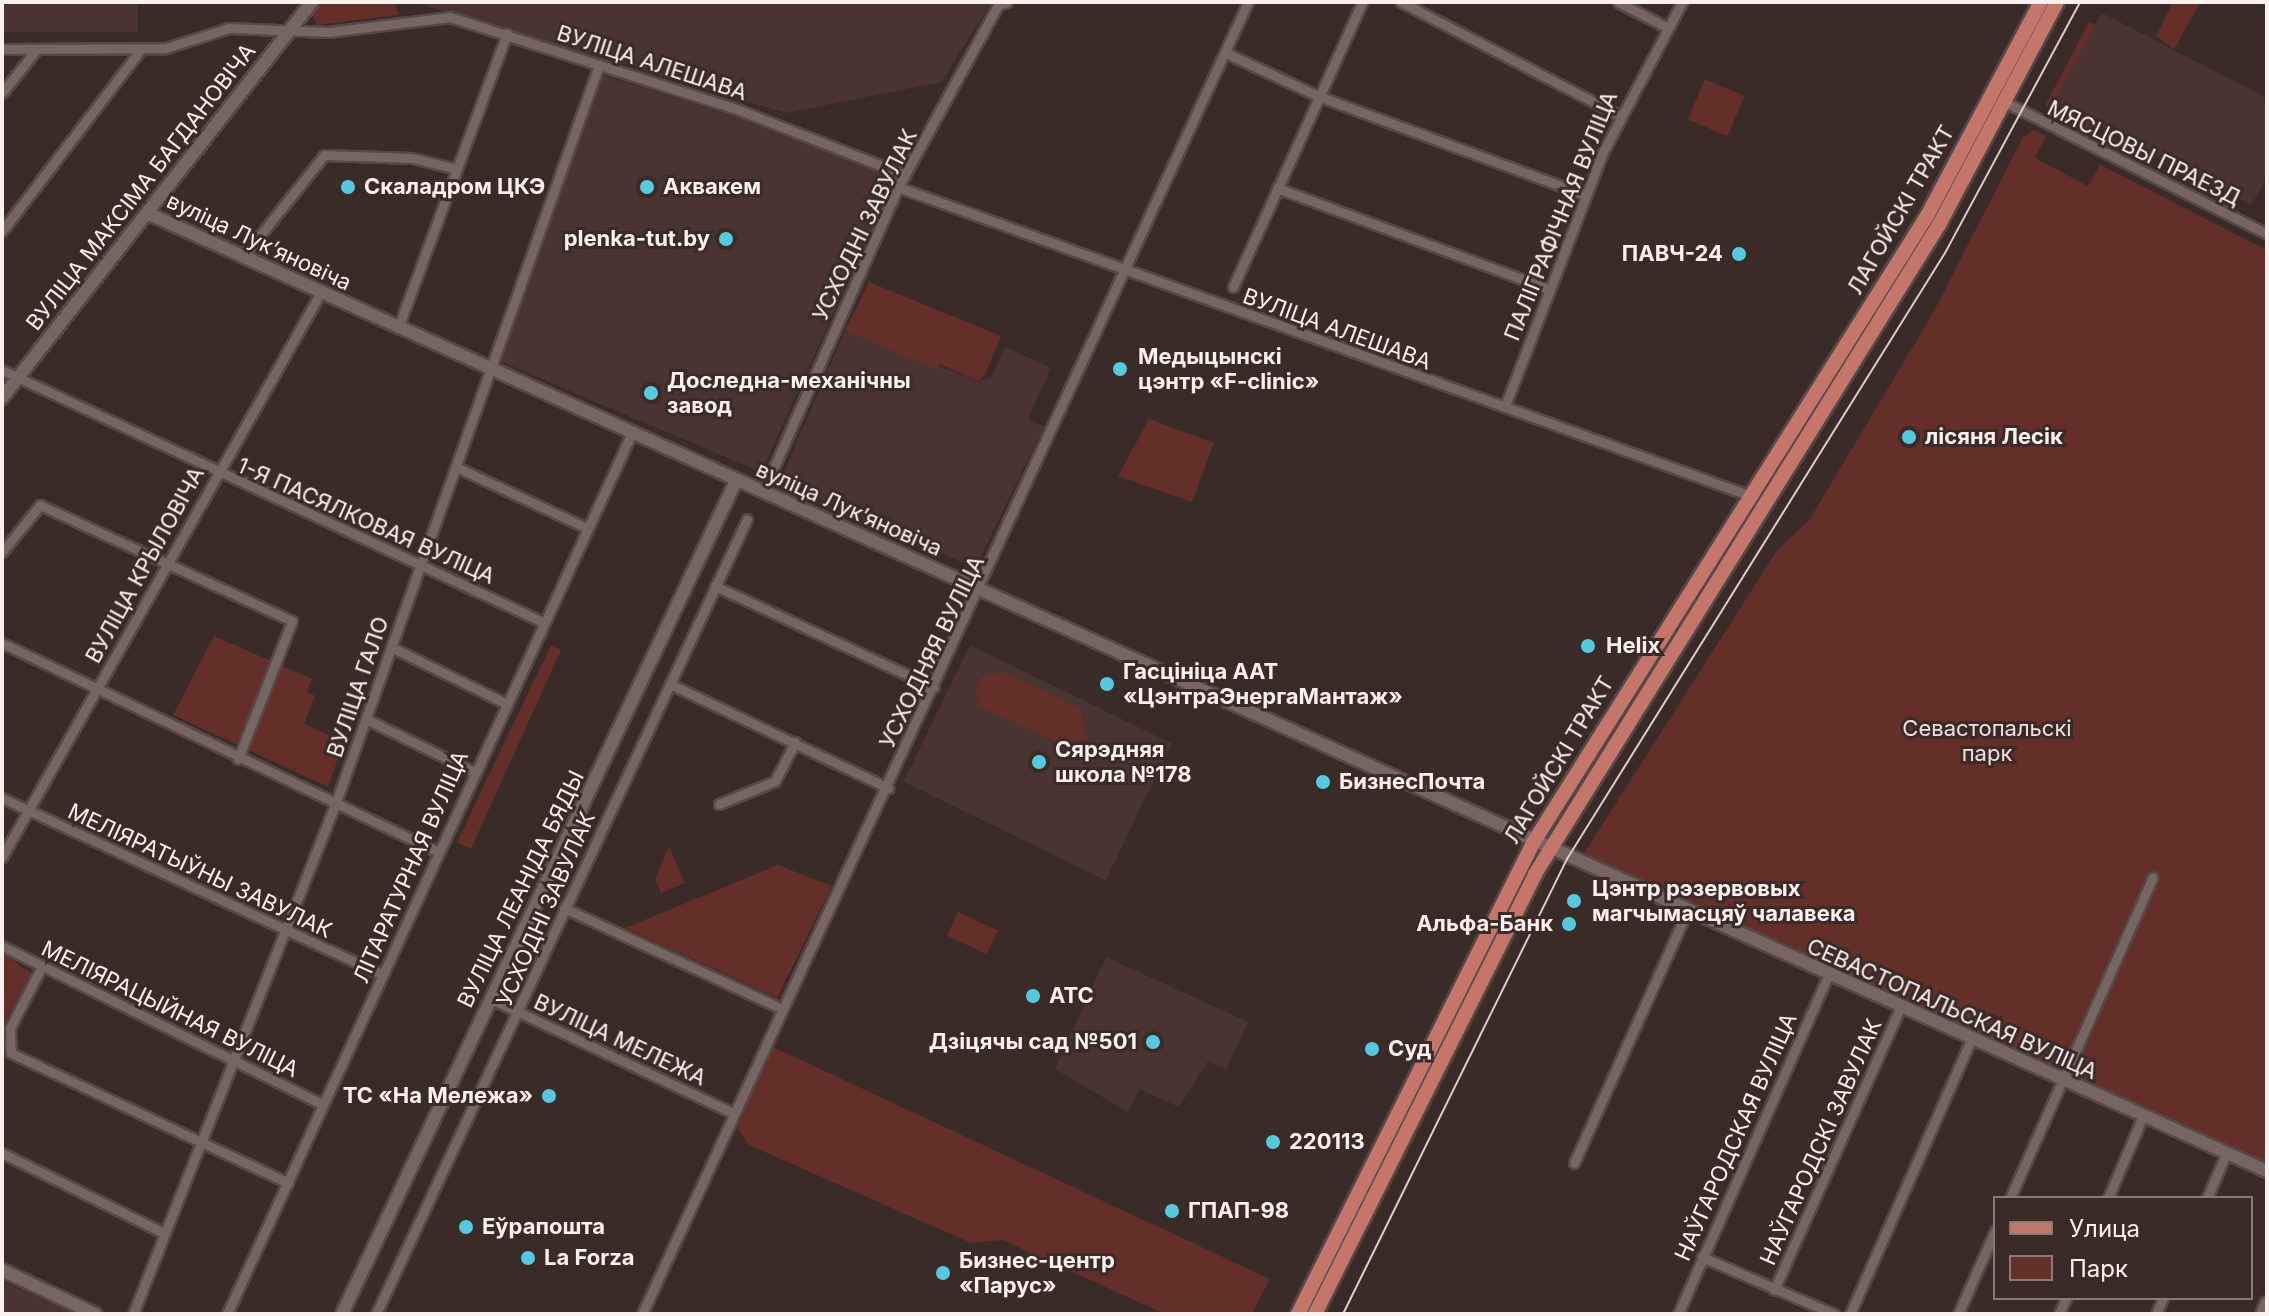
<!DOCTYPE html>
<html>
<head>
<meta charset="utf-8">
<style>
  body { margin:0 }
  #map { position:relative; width:2269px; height:1316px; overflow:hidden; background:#3a2b29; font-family:Inter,sans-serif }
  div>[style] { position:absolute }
  .built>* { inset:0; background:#4a3431; transform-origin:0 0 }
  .green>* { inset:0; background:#632f28; transform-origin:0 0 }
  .roads { filter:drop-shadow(2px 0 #554846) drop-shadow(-2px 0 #554846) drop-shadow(0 2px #554846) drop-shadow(0 -2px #554846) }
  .street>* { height:9px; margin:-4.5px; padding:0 4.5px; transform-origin:4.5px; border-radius:4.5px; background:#766562 }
  .secondary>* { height:12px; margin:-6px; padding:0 6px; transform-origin:6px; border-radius:6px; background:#766562 }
  .primary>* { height:14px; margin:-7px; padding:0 7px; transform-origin:7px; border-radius:7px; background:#c5766b }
  .tram>* { height:2px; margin:-1px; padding:0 1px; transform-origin:1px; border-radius:1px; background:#d9cecc }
  .dots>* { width:22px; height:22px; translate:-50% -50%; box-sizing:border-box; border:4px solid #3a2b29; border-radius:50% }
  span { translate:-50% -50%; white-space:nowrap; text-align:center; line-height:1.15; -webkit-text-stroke:6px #3a2b29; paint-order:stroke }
  .street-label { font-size:22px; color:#fbf1ef }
  .poi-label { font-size:22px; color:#fbf1ef; font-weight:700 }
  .left { translate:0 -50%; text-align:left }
  .right { translate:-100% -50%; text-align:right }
  .park-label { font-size:22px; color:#f3deda }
  .frame { position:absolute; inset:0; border:4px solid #fbf1ef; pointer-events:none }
  .legend { position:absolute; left:1993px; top:1196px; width:260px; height:104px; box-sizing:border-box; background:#3a2b29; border:2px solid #877a78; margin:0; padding:10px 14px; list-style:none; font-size:24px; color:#fbf1ef }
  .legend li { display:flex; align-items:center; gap:16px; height:40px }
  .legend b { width:40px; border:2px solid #877a78 }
</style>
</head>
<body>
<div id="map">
  <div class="built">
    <div style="left:2px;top:2px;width:136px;height:30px"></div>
    <div style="clip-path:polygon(414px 2px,992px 2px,941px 82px,786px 113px)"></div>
    <div style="clip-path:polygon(2102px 13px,2267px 98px,2267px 178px,2251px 205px,2054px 103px)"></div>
    <div style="clip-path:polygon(602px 75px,734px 116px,895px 179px,761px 472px,500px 361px)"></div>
    <div style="clip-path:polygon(845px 330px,977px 381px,991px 378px,1005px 347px,1051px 368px,1028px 419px,1044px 427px,975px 568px,780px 481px)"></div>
    <div style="left:970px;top:645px;width:225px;height:152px;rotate:26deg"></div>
    <div style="clip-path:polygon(1106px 957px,1248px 1022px,1226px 1069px,1208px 1061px,1179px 1107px,1139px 1089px,1128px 1112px,1055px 1069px)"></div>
    <div style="clip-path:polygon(2px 1281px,75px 1314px,2px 1314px)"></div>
  </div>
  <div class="green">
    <div style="clip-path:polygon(322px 2px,395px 2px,399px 15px,317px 25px,312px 15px)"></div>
    <div style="clip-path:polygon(2173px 2px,2201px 2px,2174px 49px,2156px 36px)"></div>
    <div style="clip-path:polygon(2089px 22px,2096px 24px,2054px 103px,2095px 125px,2090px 133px,2045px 106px)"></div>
    <div style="left:1705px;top:79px;width:43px;height:44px;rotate:23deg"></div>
    <div style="clip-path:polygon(2034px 130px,2046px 136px,2035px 158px,2088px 186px,2100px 165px,2267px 250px,2267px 1167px,1579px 861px,1776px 552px,1810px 519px,1933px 313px,2023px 137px)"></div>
    <div style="clip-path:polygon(869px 282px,1001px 336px,985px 375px,978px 381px,940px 364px,937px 370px,845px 330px)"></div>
    <div style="clip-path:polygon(1149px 419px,1214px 443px,1192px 502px,1118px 476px)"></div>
    <div style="clip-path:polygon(214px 636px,312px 679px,307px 691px,315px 696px,304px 724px,344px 742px,328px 787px,173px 715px)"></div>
    <div style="clip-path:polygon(551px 645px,561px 650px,471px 849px,457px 842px)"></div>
    <div style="clip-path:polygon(1004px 672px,1082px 710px,1086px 739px,1061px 744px,980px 706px,975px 693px,981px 677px)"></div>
    <div style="clip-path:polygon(669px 846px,685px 883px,661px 893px,655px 879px)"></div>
    <div style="clip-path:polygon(778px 865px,832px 886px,777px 998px,625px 928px)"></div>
    <div style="left:958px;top:912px;width:44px;height:26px;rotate:25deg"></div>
    <div style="clip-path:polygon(2px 953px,31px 973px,2px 1028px)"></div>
    <div style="clip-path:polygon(773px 1047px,1270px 1279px,1252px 1314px,1165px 1314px,1002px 1240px,971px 1243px,749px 1145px,736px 1125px)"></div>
  </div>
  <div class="roads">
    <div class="street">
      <div style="left:1401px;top:2px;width:246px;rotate:27.4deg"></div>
      <div style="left:1618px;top:2px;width:56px;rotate:27.5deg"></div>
      <div style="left:2px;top:49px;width:164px;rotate:-0.3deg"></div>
      <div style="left:166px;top:48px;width:66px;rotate:-17.6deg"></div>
      <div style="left:229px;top:28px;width:99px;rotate:2.3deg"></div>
      <div style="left:328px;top:32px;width:123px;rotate:-7deg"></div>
      <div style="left:450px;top:17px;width:298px;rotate:17.8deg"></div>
      <div style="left:734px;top:108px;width:184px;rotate:21.4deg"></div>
      <div style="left:1226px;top:53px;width:102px;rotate:25.1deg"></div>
      <div style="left:1318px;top:96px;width:285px;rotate:20.3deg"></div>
      <div style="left:2px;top:93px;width:55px;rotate:-51.7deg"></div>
      <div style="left:2005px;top:102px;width:293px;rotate:26.7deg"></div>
      <div style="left:898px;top:187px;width:910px;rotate:19.91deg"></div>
      <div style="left:1277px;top:188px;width:289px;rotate:20.4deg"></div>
      <div style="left:2px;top:231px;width:229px;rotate:-52.6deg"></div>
      <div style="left:243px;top:257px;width:130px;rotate:-51.5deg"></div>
      <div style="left:324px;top:155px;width:88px;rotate:2deg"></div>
      <div style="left:412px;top:158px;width:46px;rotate:13.7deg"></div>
      <div style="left:1233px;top:287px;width:313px;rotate:-65.6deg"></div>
      <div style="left:398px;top:328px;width:314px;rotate:-69.7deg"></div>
      <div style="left:2px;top:370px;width:597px;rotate:24.98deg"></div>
      <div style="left:1505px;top:406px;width:270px;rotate:-68.9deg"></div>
      <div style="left:1602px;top:154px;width:172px;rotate:-62.2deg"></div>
      <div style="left:456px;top:467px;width:145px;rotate:25deg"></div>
      <div style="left:771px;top:474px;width:314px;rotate:-66.1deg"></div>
      <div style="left:898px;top:187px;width:208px;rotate:-61.2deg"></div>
      <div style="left:998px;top:5px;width:9px;rotate:-18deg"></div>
      <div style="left:2px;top:552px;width:60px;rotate:-51deg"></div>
      <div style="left:40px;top:505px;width:277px;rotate:24.7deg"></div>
      <div style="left:292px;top:621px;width:148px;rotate:111.4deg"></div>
      <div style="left:715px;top:586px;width:241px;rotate:24.8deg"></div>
      <div style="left:2px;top:643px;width:484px;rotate:25.6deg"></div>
      <div style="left:391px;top:647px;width:127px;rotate:26.2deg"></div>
      <div style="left:670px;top:684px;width:242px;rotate:25.5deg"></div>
      <div style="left:366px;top:719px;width:120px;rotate:26.1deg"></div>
      <div style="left:2px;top:798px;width:420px;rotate:24.9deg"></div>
      <div style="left:719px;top:804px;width:61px;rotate:-22.3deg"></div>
      <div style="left:775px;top:781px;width:44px;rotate:-62.9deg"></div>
      <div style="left:2px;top:857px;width:649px;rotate:-60.55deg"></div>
      <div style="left:564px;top:908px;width:241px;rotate:24.8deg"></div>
      <div style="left:2px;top:946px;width:357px;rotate:26.3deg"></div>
      <div style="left:42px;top:966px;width:70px;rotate:117.3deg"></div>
      <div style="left:10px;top:1028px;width:25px;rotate:88deg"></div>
      <div style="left:11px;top:1053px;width:306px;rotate:25.1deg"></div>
      <div style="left:491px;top:999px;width:268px;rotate:25.2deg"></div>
      <div style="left:2px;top:1153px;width:178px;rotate:26.3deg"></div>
      <div style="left:1574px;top:1163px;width:275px;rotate:-65.8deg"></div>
      <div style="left:2010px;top:1198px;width:351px;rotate:-66deg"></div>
      <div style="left:2108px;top:1198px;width:89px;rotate:-66.9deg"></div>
      <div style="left:2207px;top:1198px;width:48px;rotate:-66.6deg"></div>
      <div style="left:1702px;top:1257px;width:144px;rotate:23.4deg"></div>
      <div style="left:1774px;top:1290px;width:309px;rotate:-65.9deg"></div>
      <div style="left:133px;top:1314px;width:551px;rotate:-68.37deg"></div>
      <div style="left:336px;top:802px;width:783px;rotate:-70.36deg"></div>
      <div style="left:227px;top:1314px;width:967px;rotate:-65.32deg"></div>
      <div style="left:376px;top:1314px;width:877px;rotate:-64.98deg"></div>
      <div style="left:642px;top:1314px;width:1445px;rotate:-65.21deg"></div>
      <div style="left:1678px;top:1314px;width:370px;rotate:-66.1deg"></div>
      <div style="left:1850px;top:1314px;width:302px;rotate:-66.2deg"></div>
      <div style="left:1958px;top:1314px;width:91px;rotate:-66deg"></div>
      <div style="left:2059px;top:1314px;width:17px;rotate:-66deg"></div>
      <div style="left:2156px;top:1314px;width:17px;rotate:-66deg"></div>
    </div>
    <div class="secondary">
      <div style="left:147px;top:213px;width:2326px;rotate:24.32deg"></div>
      <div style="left:2px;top:398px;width:503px;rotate:-51.95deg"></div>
      <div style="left:2px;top:1270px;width:103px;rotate:25.3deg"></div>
      <div style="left:342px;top:1314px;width:921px;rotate:-64.69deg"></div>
      <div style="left:2262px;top:1314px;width:12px;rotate:-66deg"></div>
    </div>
    <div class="primary">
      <div style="left:1298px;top:1314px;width:526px;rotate:-63.48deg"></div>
      <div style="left:1533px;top:843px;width:741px;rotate:-57.86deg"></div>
      <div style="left:1927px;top:216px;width:242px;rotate:-62deg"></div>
      <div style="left:1315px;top:1314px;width:492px;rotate:-63.4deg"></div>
      <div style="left:1535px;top:874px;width:767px;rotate:-58.11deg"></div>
      <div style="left:1940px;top:223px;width:250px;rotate:-62.1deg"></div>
    </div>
  </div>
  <div class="tram">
    <div style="left:1343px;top:1314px;width:507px;rotate:-63.79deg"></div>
    <div style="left:1567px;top:859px;width:714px;rotate:-58.05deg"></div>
    <div style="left:1945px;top:253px;width:285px;rotate:-61.7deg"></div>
  </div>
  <div class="dots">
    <div style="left:348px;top:187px;background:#54cade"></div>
    <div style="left:647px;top:187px;background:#54cade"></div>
    <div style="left:726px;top:239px;background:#54cade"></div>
    <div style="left:1739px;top:254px;background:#54cade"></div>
    <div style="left:1120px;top:369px;background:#54cade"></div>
    <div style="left:651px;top:393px;background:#54cade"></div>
    <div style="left:1909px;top:437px;background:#54cade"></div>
    <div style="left:1588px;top:646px;background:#54cade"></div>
    <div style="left:1107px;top:684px;background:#54cade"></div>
    <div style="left:1039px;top:762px;background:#54cade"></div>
    <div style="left:1323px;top:782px;background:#54cade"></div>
    <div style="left:1574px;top:901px;background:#54cade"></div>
    <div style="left:1569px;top:924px;background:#54cade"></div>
    <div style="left:1033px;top:996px;background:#54cade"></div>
    <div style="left:1153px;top:1042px;background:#54cade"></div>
    <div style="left:1372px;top:1049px;background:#54cade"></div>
    <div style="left:549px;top:1096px;background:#54cade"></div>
    <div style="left:1273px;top:1142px;background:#54cade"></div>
    <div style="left:1172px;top:1211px;background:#54cade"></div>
    <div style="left:466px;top:1227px;background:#54cade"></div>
    <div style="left:528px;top:1258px;background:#54cade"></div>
    <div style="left:943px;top:1273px;background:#54cade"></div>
  </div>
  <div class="street-label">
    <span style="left:652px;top:63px;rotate:18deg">ВУЛІЦА АЛЕШАВА</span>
    <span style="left:2144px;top:153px;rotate:26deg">МЯСЦОВЫ ПРАЕЗД</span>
    <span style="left:141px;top:187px;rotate:-52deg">ВУЛІЦА МАКСІМА БАГДАНОВІЧА</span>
    <span style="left:1901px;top:210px;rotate:-60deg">ЛАГОЙСКІ ТРАКТ</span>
    <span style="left:1561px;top:216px;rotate:-68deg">ПАЛІГРАФІЧНАЯ ВУЛІЦА</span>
    <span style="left:865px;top:225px;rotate:-64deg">УСХОДНІ ЗАВУЛАК</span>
    <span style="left:259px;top:242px;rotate:25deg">вуліца Лукʼяновіча</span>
    <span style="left:1337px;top:329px;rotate:20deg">ВУЛІЦА АЛЕШАВА</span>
    <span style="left:849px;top:509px;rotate:24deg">вуліца Лукʼяновіча</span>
    <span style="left:366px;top:521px;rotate:24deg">1-Я ПАСЯЛКОВАЯ ВУЛІЦА</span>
    <span style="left:145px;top:565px;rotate:-61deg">ВУЛІЦА КРЫЛОВІЧА</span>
    <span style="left:932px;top:652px;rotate:-64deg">УСХОДНЯЯ ВУЛІЦА</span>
    <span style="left:358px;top:687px;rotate:-71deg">ВУЛІЦА ГАЛО</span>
    <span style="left:1559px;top:760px;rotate:-59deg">ЛАГОЙСКІ ТРАКТ</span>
    <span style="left:411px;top:867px;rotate:-66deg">ЛІТАРАТУРНАЯ ВУЛІЦА</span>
    <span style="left:200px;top:871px;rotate:25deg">МЕЛІЯРАТЫЎНЫ ЗАВУЛАК</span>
    <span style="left:521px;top:889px;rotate:-64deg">ВУЛІЦА ЛЕАНІДА БЯДЫ</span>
    <span style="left:546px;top:909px;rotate:-66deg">УСХОДНІ ЗАВУЛАК</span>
    <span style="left:170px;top:1009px;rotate:26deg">МЕЛІЯРАЦЫЙНАЯ ВУЛІЦА</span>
    <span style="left:1952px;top:1009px;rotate:24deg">СЕВАСТОПАЛЬСКАЯ ВУЛІЦА</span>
    <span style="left:620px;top:1040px;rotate:25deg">ВУЛІЦА МЕЛЕЖА</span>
    <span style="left:1736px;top:1137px;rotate:-66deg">НАЎГАРОДСКАЯ ВУЛІЦА</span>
    <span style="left:1821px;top:1142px;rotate:-66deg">НАЎГАРОДСКІ ЗАВУЛАК</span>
  </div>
  <div class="poi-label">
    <span class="left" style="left:364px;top:187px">Скаладром ЦКЭ</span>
    <span class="left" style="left:663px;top:187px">Аквакем</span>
    <span class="right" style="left:710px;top:239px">plenka-tut.by</span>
    <span class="right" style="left:1723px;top:254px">ПАВЧ-24</span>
    <span class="left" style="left:1138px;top:369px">Медыцынскі<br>цэнтр «F-clinic»</span>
    <span class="left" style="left:667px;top:393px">Доследна-механічны<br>завод</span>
    <span class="left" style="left:1925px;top:437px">лісяня Лесік</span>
    <span class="left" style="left:1606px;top:646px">Helix</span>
    <span class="left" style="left:1123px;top:684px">Гасцініца ААТ<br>«ЦэнтраЭнергаМантаж»</span>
    <span class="left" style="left:1055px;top:762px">Сярэдняя<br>школа №178</span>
    <span class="left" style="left:1339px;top:782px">БизнесПочта</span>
    <span class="left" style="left:1592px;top:901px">Цэнтр рэзервовых<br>магчымасцяў чалавека</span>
    <span class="right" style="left:1553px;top:924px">Альфа-Банк</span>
    <span class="left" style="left:1049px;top:996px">АТС</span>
    <span class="right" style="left:1137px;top:1042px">Дзіцячы сад №501</span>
    <span class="left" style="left:1388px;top:1049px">Суд</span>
    <span class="right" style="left:533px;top:1096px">ТС «На Мележа»</span>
    <span class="left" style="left:1289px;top:1142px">220113</span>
    <span class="left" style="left:1188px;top:1211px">ГПАП-98</span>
    <span class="left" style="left:482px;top:1227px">Еўрапошта</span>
    <span class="left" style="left:544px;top:1258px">La Forza</span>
    <span class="left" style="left:959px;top:1273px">Бизнес-центр<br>«Парус»</span>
  </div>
  <div class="park-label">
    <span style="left:1987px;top:741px">Севастопальскі<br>парк</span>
  </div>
  <div class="frame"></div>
  <ul class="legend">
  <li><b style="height:10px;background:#c5766b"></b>Улица</li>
  <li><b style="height:22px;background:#632f28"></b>Парк</li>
  </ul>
</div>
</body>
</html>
